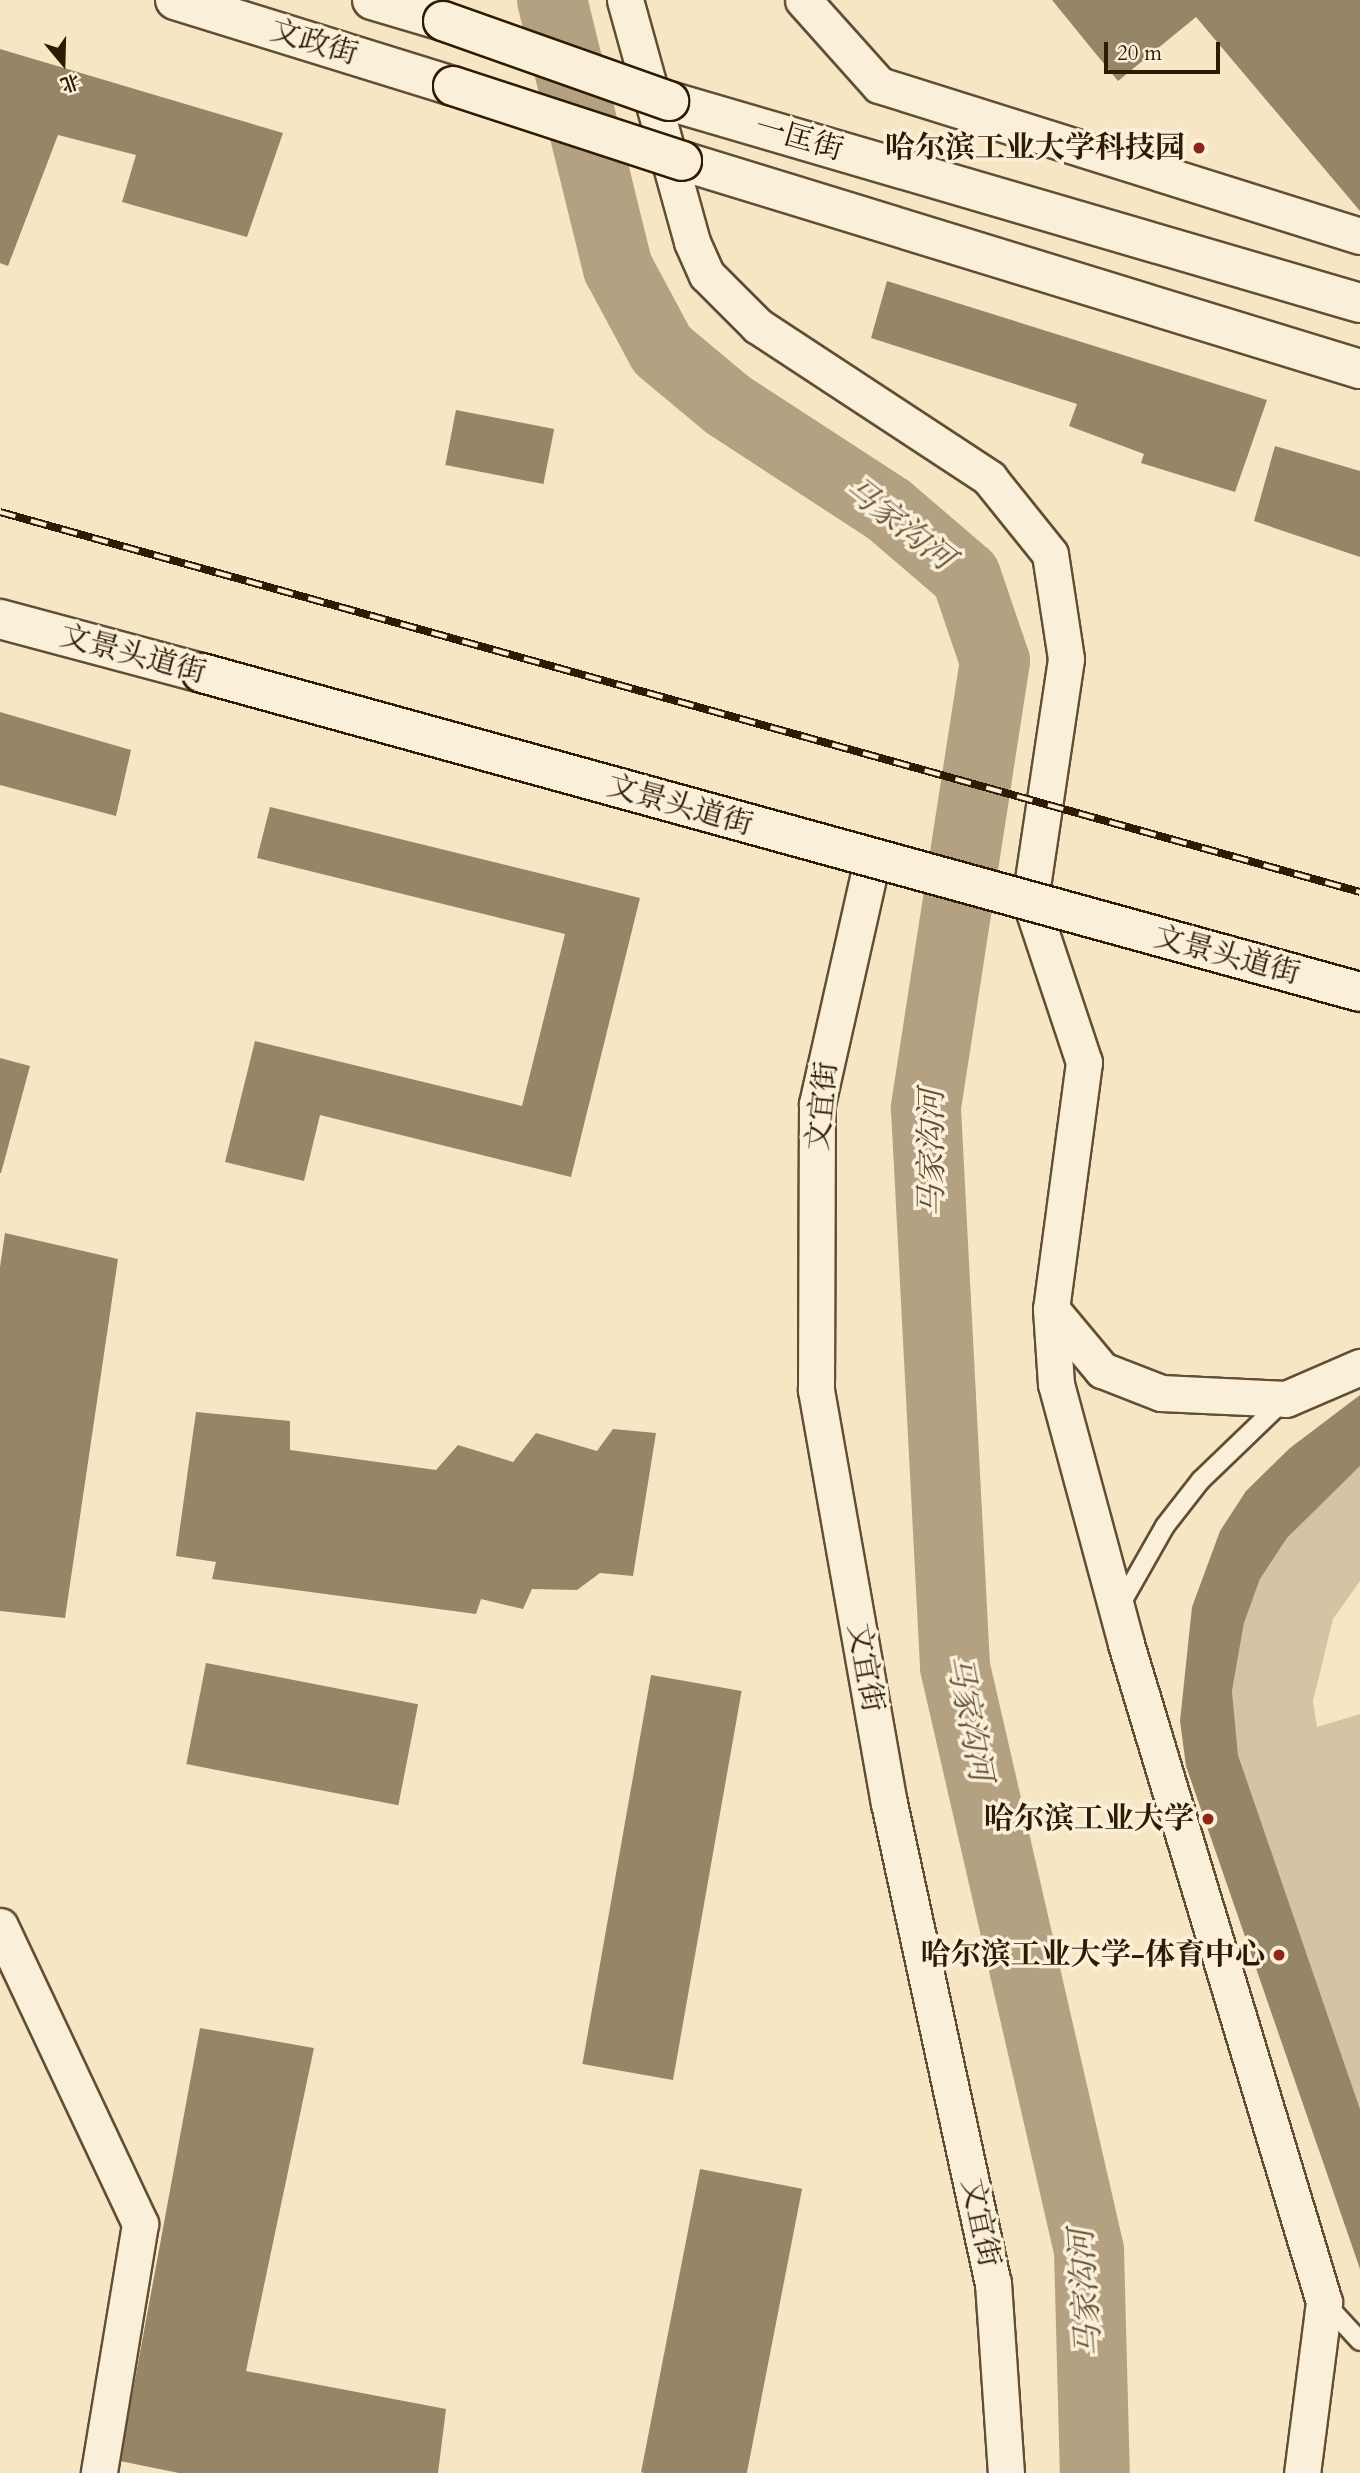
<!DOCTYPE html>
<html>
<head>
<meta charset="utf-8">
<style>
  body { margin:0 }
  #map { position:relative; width:1360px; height:2473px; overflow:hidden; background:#f7e6c3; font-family:Cardo,"Noto Serif SC",serif }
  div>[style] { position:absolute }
  .green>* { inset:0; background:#d5c3a3 }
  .river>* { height:70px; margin:-35px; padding:0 35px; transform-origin:35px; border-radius:35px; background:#b3a182 }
  .building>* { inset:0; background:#978567; transform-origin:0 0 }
  .roads { filter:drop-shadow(2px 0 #614e34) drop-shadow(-2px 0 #614e34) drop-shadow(0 2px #614e34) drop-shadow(0 -2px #614e34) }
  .lane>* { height:18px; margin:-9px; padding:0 9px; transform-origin:9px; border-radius:9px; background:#faefd8 }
  .street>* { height:35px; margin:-17.5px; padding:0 17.5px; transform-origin:17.5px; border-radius:17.5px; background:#faefd8 }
  .secondary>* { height:38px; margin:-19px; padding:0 19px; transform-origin:19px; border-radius:19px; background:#faefd8 }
  .rail>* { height:8px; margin-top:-4px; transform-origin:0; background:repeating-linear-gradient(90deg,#faefd8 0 16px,#2f1b04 0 32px); box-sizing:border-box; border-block:2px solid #2f1b04 }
  .bridges { filter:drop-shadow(2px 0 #2f1b04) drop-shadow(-2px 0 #2f1b04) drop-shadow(0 2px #2f1b04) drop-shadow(0 -2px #2f1b04) }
  .secondary-bridge>* { height:38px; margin:-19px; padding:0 19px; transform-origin:19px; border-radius:19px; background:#faefd8 }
  .dots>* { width:19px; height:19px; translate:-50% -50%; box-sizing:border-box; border:4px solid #faefd8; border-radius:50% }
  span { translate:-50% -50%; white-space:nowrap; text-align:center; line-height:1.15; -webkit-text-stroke:7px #faefd8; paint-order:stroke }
  .street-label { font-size:30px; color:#2f1b04 }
  .poi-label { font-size:30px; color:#2f1b04; font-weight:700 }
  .right { translate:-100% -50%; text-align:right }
  .water-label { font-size:32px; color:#645136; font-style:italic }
  .north { position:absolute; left:28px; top:28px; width:70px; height:70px; -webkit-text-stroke:5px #faefd8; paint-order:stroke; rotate:161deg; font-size:19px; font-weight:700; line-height:28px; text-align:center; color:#2f1b04 }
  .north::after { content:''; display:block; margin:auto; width:24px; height:32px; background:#2f1b04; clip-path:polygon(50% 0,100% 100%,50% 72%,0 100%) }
  .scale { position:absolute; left:1104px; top:42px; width:116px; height:32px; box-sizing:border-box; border:4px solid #2f1b04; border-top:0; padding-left:9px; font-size:21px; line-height:24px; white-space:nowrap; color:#2f1b04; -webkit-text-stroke:5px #faefd8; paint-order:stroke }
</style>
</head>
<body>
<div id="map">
  <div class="green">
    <div style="clip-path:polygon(1360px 1466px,1360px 1581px,1333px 1619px,1313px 1701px,1317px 1727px,1360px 1714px,1360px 2109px,1238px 1755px,1232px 1691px,1244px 1623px,1260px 1579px,1287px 1538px)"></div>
  </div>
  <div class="river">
    <div style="left:552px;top:0;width:276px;rotate:76.2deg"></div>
    <div style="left:618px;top:268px;width:93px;rotate:61.8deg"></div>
    <div style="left:662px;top:350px;width:86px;rotate:39.8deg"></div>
    <div style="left:728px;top:405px;width:192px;rotate:33.1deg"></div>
    <div style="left:889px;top:510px;width:101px;rotate:40.6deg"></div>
    <div style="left:966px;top:576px;width:90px;rotate:71.2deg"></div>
    <div style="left:995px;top:661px;width:453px;rotate:98.8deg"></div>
    <div style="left:926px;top:1109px;width:559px;rotate:87.02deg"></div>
    <div style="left:955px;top:1667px;width:598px;rotate:77.06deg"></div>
    <div style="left:1089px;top:2250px;width:223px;rotate:88.5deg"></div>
  </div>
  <div class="building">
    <div style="clip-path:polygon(1052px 0,1360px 0,1360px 211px,1196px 17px,1118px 81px)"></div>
    <div style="clip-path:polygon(0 49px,283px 133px,247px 237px,122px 202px,136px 155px,58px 135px,8px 266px,0 263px)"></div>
    <div style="clip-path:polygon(887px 281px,1267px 400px,1235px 492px,1141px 463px,1144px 454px,1069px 426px,1077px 404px,871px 338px)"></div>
    <div style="left:456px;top:410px;width:100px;height:56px;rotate:11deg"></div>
    <div style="clip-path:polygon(1275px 446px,1360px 471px,1360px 557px,1254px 521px)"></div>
    <div style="clip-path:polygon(0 712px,131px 750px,116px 816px,0 785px)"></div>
    <div style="clip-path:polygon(270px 807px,640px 898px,571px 1177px,320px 1115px,304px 1181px,225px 1162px,255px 1041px,522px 1106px,565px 934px,257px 858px)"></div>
    <div style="clip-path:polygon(0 1058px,30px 1066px,1px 1173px,0 1173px)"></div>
    <div style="clip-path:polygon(5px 1233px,118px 1259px,65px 1618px,0 1611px,0 1267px)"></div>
    <div style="clip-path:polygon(1360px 1395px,1360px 1466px,1287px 1538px,1260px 1579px,1244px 1623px,1232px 1691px,1238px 1755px,1360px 2109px,1360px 2269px,1186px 1766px,1180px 1721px,1192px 1607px,1220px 1531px,1246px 1491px,1290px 1448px)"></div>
    <div style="clip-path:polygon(196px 1412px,290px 1421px,290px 1450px,436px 1470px,458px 1445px,513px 1462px,536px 1433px,597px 1451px,613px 1429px,656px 1433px,633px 1576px,600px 1573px,577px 1590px,532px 1589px,523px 1609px,481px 1599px,476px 1614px,212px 1579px,216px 1562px,176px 1556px)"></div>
    <div style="left:206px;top:1663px;width:216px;height:103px;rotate:11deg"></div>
    <div style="left:651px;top:1675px;width:92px;height:395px;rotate:10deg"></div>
    <div style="clip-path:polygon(200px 2028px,314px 2048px,246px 2371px,446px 2409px,438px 2473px,179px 2473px,120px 2461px)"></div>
    <div style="left:700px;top:2169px;width:104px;height:309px;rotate:11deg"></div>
  </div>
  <div class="roads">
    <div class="lane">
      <div style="left:1119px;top:1607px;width:93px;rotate:-60.4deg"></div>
      <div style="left:1165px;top:1526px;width:58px;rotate:-52deg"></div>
      <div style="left:1201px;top:1480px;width:114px;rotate:-43.9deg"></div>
      <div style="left:1324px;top:2302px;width:53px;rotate:47.3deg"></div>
    </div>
    <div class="street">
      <div style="left:625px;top:0;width:251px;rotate:74.5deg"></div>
      <div style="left:692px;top:242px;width:36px;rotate:66deg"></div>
      <div style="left:707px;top:275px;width:72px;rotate:45deg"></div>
      <div style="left:758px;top:326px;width:277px;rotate:33.3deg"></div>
      <div style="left:989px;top:478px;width:97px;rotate:51.2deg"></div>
      <div style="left:1050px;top:554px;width:106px;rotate:81.3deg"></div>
      <div style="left:1066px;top:659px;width:244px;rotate:98.5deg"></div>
      <div style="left:1030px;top:900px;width:171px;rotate:71.6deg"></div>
      <div style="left:1084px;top:1062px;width:249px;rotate:97.6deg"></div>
      <div style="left:1051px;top:1309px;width:75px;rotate:86.2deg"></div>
      <div style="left:1056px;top:1384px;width:269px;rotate:74.9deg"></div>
      <div style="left:1126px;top:1644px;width:687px;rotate:73.25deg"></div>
      <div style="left:1324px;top:2302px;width:172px;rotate:97.3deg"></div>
      <div style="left:803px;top:0;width:114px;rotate:48.2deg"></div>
      <div style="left:879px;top:85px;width:504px;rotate:17.43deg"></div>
      <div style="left:872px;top:860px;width:250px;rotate:102.7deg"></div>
      <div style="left:817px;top:1104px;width:286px;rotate:90.2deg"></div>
      <div style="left:816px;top:1390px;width:419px;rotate:80deg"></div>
      <div style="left:889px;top:1803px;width:491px;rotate:77.8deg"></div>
      <div style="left:993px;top:2283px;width:190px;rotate:86.1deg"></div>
      <div style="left:1051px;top:1309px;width:80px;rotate:50.1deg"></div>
      <div style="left:1102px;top:1370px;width:63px;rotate:21.3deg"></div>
      <div style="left:1161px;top:1393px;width:125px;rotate:2.7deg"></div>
      <div style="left:1286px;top:1399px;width:81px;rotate:-23.4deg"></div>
      <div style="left:0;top:1926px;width:329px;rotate:64.8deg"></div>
      <div style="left:140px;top:2224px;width:252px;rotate:99.4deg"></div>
    </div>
    <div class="secondary">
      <div style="left:175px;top:0;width:291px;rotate:17.2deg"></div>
      <div style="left:372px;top:0;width:74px;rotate:16.5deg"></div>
      <div style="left:669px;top:101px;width:720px;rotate:16.3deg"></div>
      <div style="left:682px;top:161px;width:709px;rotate:17.06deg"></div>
      <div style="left:0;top:619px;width:209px;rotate:15deg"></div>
    </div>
  </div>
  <div class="rail">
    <div style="left:0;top:512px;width:1412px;rotate:15.61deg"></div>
  </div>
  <div class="bridges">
    <div class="secondary-bridge">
      <div style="left:443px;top:21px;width:240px;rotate:19.5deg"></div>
      <div style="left:453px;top:86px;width:241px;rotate:18.1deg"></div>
      <div style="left:202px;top:673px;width:1201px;rotate:15.4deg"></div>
    </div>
  </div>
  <div class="dots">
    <div style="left:1199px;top:148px;background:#8f2418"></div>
    <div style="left:1208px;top:1819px;background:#8f2418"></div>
    <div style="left:1279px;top:1955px;background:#8f2418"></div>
  </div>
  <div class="street-label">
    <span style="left:314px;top:43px;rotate:17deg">文政街</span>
    <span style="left:799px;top:139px;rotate:16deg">一匡街</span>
    <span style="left:133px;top:655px;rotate:15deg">文景头道街</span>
    <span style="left:680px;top:806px;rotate:16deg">文景头道街</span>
    <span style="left:1227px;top:956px;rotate:15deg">文景头道街</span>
    <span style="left:823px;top:1106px;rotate:-84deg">文宜街</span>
    <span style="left:865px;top:1668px;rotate:80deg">文宜街</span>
    <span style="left:980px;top:2223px;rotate:78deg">文宜街</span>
  </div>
  <div class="poi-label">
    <span class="right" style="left:1185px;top:148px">哈尔滨工业大学科技园</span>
    <span class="right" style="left:1194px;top:1819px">哈尔滨工业大学</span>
    <span class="right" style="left:1265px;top:1955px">哈尔滨工业大学-体育中心</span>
  </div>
  <div class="water-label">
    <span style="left:899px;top:524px;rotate:38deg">马家沟河</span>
    <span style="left:932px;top:1153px;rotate:-90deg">马家沟河</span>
    <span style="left:969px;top:1718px;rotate:79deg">马家沟河</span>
    <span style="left:1086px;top:2293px;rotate:-94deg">马家沟河</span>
  </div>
  <div class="north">北</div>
  <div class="scale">20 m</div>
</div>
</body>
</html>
